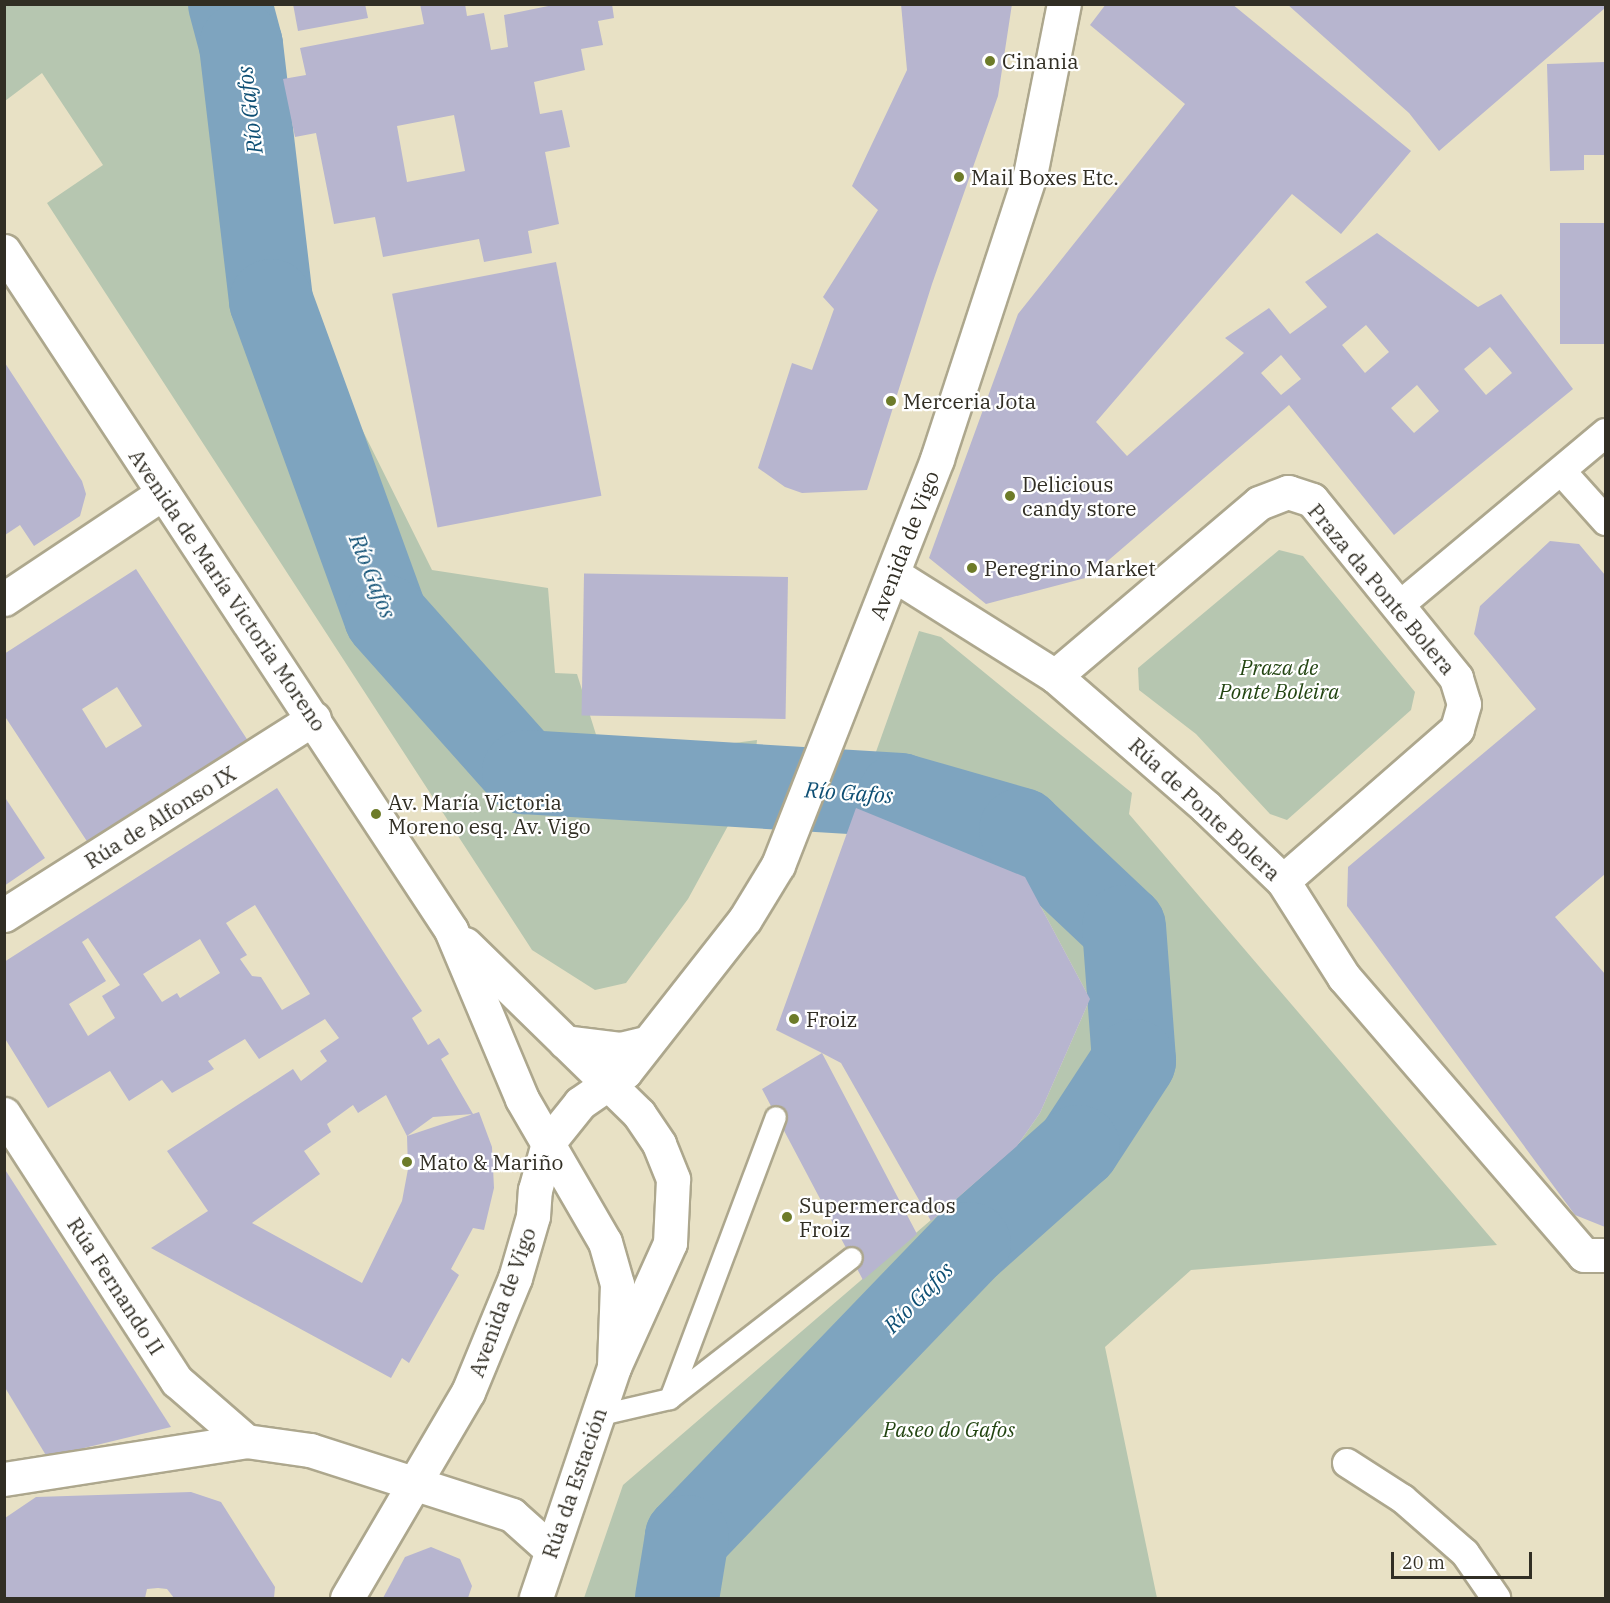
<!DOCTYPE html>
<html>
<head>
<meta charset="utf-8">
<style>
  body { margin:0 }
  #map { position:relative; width:1610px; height:1603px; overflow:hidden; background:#e8e1c5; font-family:"IBM Plex Serif",serif }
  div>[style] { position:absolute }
  .green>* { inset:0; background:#b6c6b0 }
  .river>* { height:84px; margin:-42px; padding:0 42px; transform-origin:42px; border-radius:42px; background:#7ea4bf }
  .building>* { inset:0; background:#b7b5cf; transform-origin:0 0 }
  .roads { filter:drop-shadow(2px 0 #ada78d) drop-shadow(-2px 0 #ada78d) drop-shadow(0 2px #ada78d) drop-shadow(0 -2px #ada78d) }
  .service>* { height:20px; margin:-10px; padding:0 10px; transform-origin:10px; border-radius:10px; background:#fff }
  .pedestrian>* { height:28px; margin:-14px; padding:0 14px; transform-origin:14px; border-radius:14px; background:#fff }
  .minor>* { height:33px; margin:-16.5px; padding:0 16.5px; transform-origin:16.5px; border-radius:16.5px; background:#fff }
  .trunk>* { height:33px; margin:-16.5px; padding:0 16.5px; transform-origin:16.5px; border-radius:16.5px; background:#fff }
  .dots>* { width:16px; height:16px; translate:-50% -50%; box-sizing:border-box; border:3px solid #fff; border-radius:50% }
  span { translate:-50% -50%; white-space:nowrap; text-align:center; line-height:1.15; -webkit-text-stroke:4.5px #fff; paint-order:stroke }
  .poi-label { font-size:21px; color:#312e24 }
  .left { translate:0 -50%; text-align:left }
  .street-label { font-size:21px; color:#312e24 }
  .park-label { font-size:21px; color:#234512; font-style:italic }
  .water-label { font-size:22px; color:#0e4f74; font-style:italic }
  .frame { position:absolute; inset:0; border:6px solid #312e24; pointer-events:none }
  .scale { position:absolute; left:1391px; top:1552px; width:141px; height:27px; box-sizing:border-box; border:3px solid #312e24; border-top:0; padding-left:8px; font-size:18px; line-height:21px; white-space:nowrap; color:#312e24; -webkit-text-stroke:4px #fff; paint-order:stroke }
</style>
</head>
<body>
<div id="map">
  <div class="green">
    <div style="clip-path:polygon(5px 5px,260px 5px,271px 65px,255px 69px,282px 209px,349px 403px,432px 570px,548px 588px,555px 673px,577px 674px,604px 760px,757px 740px,753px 780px,688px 899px,626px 983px,595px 990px,532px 950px,47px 203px,103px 165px,42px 73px,5px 101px)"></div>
    <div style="clip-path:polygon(1279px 550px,1303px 556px,1415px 692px,1411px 710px,1287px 820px,1270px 814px,1196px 734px,1139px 690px,1138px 668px)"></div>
    <div style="clip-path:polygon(919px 631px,941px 637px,1132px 793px,1129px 814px,1497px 1245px,1191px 1270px,1105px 1347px,1157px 1598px,584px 1598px,623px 1485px,1017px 1146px,1040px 1113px,1090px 999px,1025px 877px,856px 808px)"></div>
  </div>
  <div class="river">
    <div style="left:230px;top:4px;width:42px;rotate:75deg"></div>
    <div style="left:241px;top:45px;width:258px;rotate:83.3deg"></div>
    <div style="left:271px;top:301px;width:336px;rotate:70deg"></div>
    <div style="left:386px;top:617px;width:208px;rotate:48.3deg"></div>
    <div style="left:524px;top:772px;width:377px;rotate:3.5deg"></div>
    <div style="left:900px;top:795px;width:126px;rotate:16.1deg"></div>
    <div style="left:1021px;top:830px;width:141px;rotate:43.3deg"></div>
    <div style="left:1124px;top:927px;width:134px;rotate:85.7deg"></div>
    <div style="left:1134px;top:1061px;width:103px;rotate:123.1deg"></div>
    <div style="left:1078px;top:1147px;width:146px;rotate:138.3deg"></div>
    <div style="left:969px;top:1244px;width:407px;rotate:133.9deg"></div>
    <div style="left:687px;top:1537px;width:62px;rotate:99.3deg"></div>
  </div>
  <div class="building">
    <div style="clip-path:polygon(293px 4px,365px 4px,368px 18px,298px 31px)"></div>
    <div style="clip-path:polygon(evenodd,420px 4px,465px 4px,467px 16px,484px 13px,491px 50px,508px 47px,504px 15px,558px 4px,612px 4px,614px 18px,598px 21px,603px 45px,581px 49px,585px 70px,534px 82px,540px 114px,562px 110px,570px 147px,545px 152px,559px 224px,528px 231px,532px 253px,484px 262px,479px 239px,383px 257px,375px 217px,334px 224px,316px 133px,295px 137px,283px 79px,306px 75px,300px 48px,424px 24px,420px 4px,454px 115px,465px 171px,407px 182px,397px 126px,454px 115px)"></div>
    <div style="clip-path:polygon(901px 4px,1012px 4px,998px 96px,932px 284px,867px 490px,802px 493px,785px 487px,758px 468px,792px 363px,812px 370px,834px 309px,823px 297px,878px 210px,852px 186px,907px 70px)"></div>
    <div style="clip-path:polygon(evenodd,1106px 4px,1232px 4px,1411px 151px,1341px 234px,1292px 194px,1096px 422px,1127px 456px,1244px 353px,1225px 338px,1269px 308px,1290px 334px,1327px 307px,1305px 282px,1377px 233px,1478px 307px,1501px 294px,1573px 389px,1394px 535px,1289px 405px,1089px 577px,986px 604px,929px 558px,1018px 314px,1185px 104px,1090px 25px,1106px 4px,1366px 325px,1389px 352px,1365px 373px,1342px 345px,1366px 325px,1106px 4px,1490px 347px,1512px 373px,1486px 395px,1464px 369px,1490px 347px,1106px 4px,1281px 355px,1301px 379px,1281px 395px,1261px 373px,1281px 355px,1106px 4px,1417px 385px,1439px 411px,1414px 433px,1391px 408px,1417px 385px)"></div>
    <div style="clip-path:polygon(1287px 4px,1605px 4px,1605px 8px,1439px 151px,1409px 113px)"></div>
    <div style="clip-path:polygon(1605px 62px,1605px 155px,1584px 155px,1584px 170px,1550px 171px,1547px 64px)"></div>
    <div style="left:1605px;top:223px;width:121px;height:45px;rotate:90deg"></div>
    <div style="left:556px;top:262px;width:238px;height:167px;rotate:79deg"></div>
    <div style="clip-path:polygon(5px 363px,82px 481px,86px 494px,80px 516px,34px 546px,20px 525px,5px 535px)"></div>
    <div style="clip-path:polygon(1550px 541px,1579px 544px,1605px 575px,1605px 874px,1555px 917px,1605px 974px,1605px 1227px,1575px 1215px,1347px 906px,1348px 867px,1536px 709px,1474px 634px,1480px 606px)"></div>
    <div style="clip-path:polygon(evenodd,136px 569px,254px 750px,94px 852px,4px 715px,4px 654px,136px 569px,117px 687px,142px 726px,106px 748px,82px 709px,117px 687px)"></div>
    <div style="left:788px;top:577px;width:142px;height:204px;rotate:91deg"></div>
    <div style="clip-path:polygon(evenodd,277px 788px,422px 1011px,412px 1018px,428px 1045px,439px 1038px,449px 1054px,441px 1059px,473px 1114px,433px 1117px,407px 1136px,386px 1095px,358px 1113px,353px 1105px,327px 1124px,331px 1132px,304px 1151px,320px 1174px,252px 1223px,362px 1283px,402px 1201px,408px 1169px,407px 1136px,479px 1112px,492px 1147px,494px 1188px,484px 1230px,473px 1228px,451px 1269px,459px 1275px,409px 1363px,402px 1358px,391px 1378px,151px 1248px,208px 1211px,167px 1151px,293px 1069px,301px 1081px,327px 1061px,320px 1051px,339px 1038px,325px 1019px,259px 1059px,245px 1039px,208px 1061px,214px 1069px,172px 1093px,162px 1080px,129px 1101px,110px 1071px,48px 1108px,4px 1037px,4px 962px,277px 788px,255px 905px,310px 994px,282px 1010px,261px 977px,252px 976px,240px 959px,247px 955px,226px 923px,255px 905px,277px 788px,88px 938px,120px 985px,102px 996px,115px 1018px,88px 1036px,69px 1004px,106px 981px,82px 942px,88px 938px,277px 788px,200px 939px,220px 973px,180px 998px,177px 993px,162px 1002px,143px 974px,200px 939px)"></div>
    <div style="clip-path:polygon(4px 796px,45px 858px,4px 886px)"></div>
    <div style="clip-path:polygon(856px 808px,1025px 877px,1090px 999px,1040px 1113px,1017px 1146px,931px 1221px,841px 1063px,822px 1053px,917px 1234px,863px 1280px,762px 1089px,822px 1053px,776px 1030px)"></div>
    <div style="clip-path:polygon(4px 1168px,171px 1427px,47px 1457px,4px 1386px)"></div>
    <div style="clip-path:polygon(191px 1492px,221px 1502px,275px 1587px,274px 1598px,174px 1598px,167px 1589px,158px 1588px,147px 1589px,145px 1598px,5px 1598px,5px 1518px,36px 1497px)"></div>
    <div style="clip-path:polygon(431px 1547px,460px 1559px,472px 1586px,468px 1598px,383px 1598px,405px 1557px)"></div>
  </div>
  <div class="roads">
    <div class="service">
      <div style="left:670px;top:1399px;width:301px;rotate:-69.4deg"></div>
      <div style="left:597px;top:1416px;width:75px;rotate:-13.1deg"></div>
      <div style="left:670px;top:1399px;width:230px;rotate:-37.8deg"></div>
    </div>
    <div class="pedestrian">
      <div style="left:1562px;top:472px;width:66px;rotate:48.1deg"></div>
      <div style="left:1400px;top:605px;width:268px;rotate:-39.9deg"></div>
      <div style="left:1347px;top:1463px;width:67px;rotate:32.7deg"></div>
      <div style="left:1403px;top:1499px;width:82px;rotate:41.1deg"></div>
      <div style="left:1465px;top:1553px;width:55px;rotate:55.4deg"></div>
    </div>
    <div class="minor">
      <div style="left:893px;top:574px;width:191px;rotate:32.2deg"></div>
      <div style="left:1055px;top:676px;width:200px;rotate:40.9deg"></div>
      <div style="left:1206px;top:807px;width:107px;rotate:43.9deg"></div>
      <div style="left:1283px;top:881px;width:114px;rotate:57.6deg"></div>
      <div style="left:1344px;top:977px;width:367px;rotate:49.2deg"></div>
      <div style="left:1584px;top:1255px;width:22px"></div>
      <div style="left:4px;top:599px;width:191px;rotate:-33.7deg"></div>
      <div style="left:1055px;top:676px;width:267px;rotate:-40.3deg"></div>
      <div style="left:1259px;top:503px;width:31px;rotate:-21deg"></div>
      <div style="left:1288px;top:492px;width:25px;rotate:18deg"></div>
      <div style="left:1312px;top:500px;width:229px;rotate:51deg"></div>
      <div style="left:1456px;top:678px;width:27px;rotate:73deg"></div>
      <div style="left:1464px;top:704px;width:26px;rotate:106deg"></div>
      <div style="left:1457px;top:729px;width:231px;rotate:138.9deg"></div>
      <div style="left:4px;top:915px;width:367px;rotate:-32.4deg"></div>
      <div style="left:565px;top:1042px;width:55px;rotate:7.3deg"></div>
      <div style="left:620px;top:1049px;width:28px;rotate:-13deg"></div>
      <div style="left:4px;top:1114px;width:318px;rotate:57.1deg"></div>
      <div style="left:177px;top:1381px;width:91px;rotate:41deg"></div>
      <div style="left:4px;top:1479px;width:245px;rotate:-8.9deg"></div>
      <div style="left:246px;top:1441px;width:65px;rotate:8deg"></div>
      <div style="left:310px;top:1450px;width:212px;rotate:17.8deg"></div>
      <div style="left:512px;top:1515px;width:51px;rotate:41.8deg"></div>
      <div style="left:347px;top:1598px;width:239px;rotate:-59.6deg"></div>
      <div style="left:468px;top:1392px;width:123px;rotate:-67.6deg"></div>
      <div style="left:515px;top:1278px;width:65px;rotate:-73.8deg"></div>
      <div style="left:533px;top:1216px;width:26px;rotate:-86deg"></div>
      <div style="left:535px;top:1190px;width:49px;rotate:-74.5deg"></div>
      <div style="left:548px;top:1143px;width:51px;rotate:-51.3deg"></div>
      <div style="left:580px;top:1103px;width:55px;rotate:-34.6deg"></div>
      <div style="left:625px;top:1072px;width:194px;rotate:-51.9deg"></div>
      <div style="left:745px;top:919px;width:63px;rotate:-58.6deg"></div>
      <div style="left:778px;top:865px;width:436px;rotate:-68.6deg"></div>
      <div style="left:937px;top:459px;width:299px;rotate:-71.9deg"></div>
      <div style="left:1030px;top:175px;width:174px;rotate:-78.8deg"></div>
    </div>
    <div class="trunk">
      <div style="left:4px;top:251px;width:813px;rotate:56.64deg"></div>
      <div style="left:451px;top:930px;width:183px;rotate:67.2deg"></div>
      <div style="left:522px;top:1099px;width:165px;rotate:59.9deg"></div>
      <div style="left:605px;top:1242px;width:44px;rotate:74.1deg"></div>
      <div style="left:617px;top:1284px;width:83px;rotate:92.1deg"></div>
      <div style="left:465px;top:944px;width:243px;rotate:44.3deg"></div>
      <div style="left:639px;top:1114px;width:36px;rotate:56deg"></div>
      <div style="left:659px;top:1144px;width:38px;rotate:68deg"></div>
      <div style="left:673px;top:1179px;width:64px;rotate:92.7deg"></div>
      <div style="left:670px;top:1243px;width:136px;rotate:114.3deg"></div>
      <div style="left:614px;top:1367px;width:244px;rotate:108.7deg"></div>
    </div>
  </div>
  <div class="dots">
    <div style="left:990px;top:61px;background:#6d7b29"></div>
    <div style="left:959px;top:177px;background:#6d7b29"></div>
    <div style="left:891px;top:401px;background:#6d7b29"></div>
    <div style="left:1010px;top:496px;background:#6d7b29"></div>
    <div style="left:972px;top:568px;background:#6d7b29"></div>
    <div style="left:376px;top:814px;background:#6d7b29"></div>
    <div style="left:794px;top:1019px;background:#6d7b29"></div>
    <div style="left:407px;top:1162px;background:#6d7b29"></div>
    <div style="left:787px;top:1217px;background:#6d7b29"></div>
  </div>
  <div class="poi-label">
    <span class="left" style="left:1002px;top:61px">Cinania</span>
    <span class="left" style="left:971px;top:177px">Mail Boxes Etc.</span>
    <span class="left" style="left:903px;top:401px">Merceria Jota</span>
    <span class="left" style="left:1022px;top:496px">Delicious<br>candy store</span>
    <span class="left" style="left:984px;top:568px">Peregrino Market</span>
    <span class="left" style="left:388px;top:814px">Av. María Victoria<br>Moreno esq. Av. Vigo</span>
    <span class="left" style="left:806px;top:1019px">Froiz</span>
    <span class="left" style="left:419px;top:1162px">Mato &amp; Mariño</span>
    <span class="left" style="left:799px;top:1217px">Supermercados<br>Froiz</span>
  </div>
  <div class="street-label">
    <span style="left:904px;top:545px;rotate:-69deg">Avenida de Vigo</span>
    <span style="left:1382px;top:589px;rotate:50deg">Praza da Ponte Bolera</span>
    <span style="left:228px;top:590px;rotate:56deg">Avenida de María Victoria Moreno</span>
    <span style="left:1205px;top:809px;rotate:43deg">Rúa de Ponte Bolera</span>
    <span style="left:160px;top:817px;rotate:-32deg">Rúa de Alfonso IX</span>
    <span style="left:116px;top:1286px;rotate:57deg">Rúa Fernando II</span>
    <span style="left:502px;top:1302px;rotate:-70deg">Avenida de Vigo</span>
    <span style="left:574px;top:1483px;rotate:-71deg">Rúa da Estación</span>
  </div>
  <div class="park-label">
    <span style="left:1279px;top:679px">Praza de<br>Ponte Boleira</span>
    <span style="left:949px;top:1429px">Paseo do Gafos</span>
  </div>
  <div class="water-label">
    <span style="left:249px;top:110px;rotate:-97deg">Río Gafos</span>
    <span style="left:373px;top:576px;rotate:68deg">Río Gafos</span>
    <span style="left:849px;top:792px;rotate:4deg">Río Gafos</span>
    <span style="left:918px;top:1297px;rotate:-46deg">Río Gafos</span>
  </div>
  <div class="frame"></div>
  <div class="scale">20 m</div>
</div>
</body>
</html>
